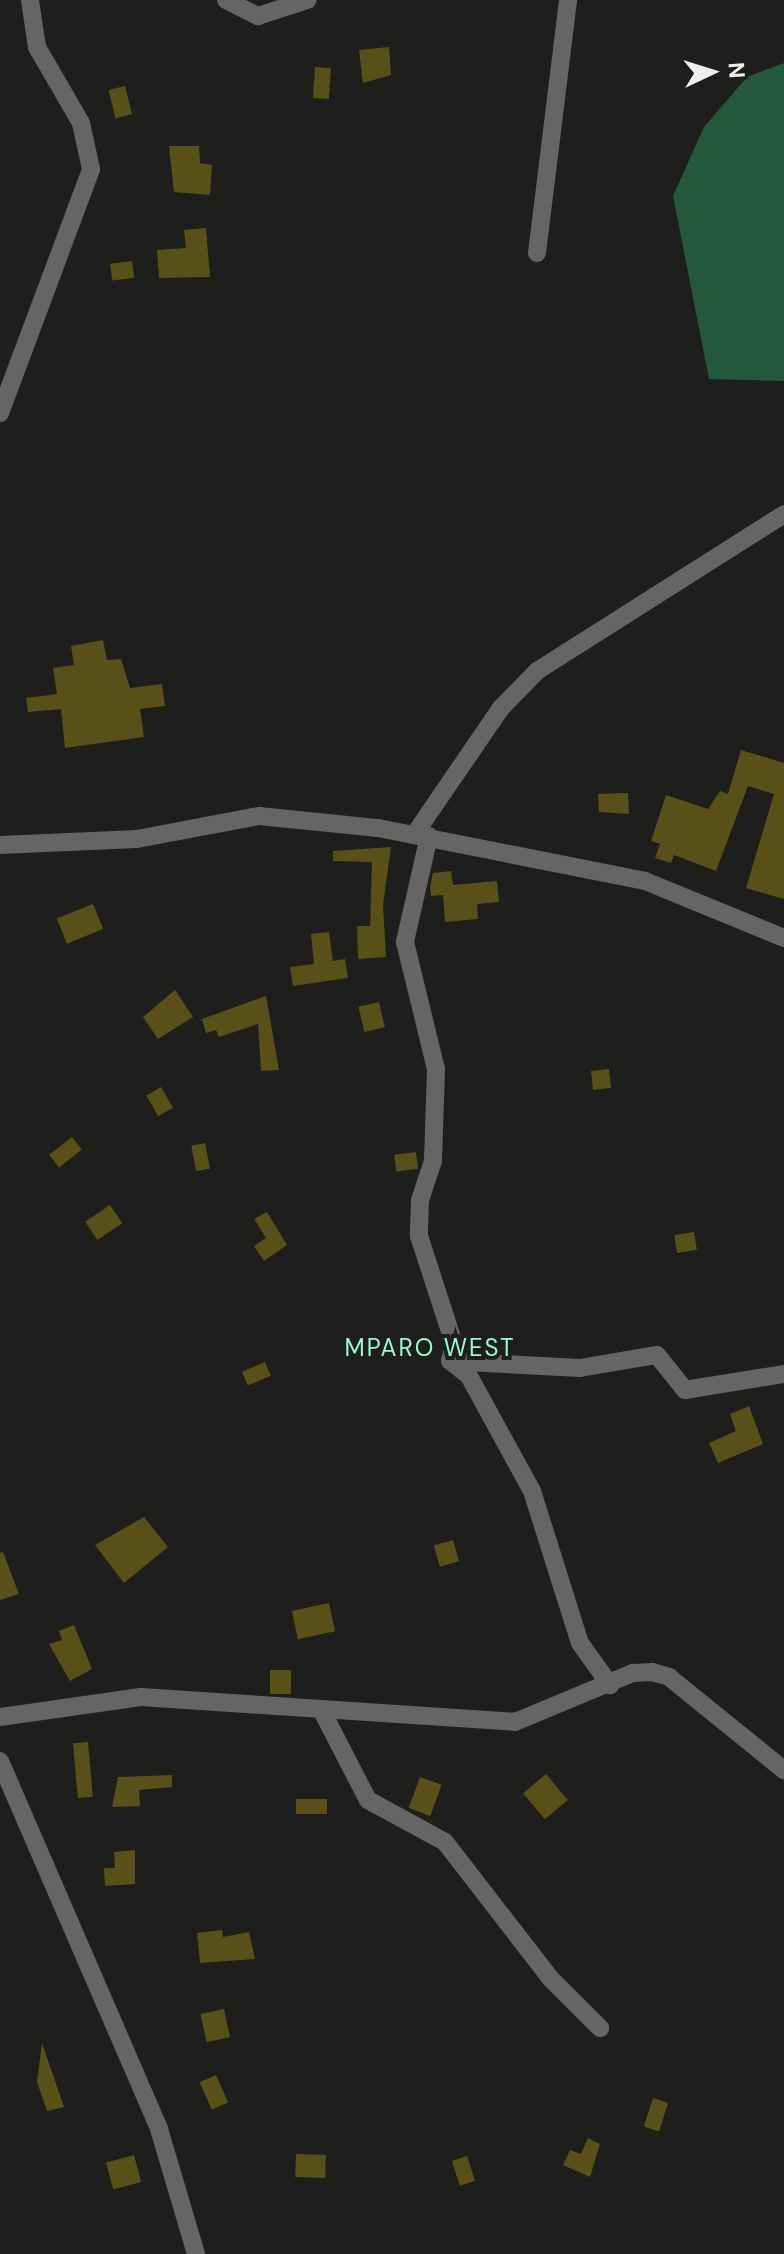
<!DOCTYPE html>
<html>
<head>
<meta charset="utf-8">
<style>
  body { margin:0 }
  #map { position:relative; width:784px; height:2254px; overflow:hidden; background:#1e1e1c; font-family:"DM Sans",sans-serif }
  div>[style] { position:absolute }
  .forest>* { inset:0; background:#25583b }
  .building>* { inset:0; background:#594f18; transform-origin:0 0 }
  .minor>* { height:18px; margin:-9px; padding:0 9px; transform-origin:9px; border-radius:9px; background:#666563 }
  span { translate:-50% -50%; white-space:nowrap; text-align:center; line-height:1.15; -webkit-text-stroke:8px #1e1e1c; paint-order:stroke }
  .quarter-label { font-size:24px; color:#9df6d2; letter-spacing:2px }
  .north { position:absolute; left:672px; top:32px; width:80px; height:80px; -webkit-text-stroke:6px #1e1e1c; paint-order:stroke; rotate:86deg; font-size:22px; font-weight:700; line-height:32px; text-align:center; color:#eeeeec }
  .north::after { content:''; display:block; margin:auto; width:28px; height:36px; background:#eeeeec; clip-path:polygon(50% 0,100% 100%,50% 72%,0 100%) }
</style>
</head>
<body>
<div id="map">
  <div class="forest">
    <div style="clip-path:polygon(784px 63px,784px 381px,709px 379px,673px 196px,704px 127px,747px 77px)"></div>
  </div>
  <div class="building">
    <div style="clip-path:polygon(389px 47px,391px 75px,363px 83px,359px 50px)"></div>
    <div style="left:315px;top:67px;width:16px;height:31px;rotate:4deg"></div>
    <div style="left:125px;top:86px;width:29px;height:17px;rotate:76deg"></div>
    <div style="clip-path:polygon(169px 146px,199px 146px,200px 163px,212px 165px,210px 195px,174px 192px)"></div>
    <div style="clip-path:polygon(206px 228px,210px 277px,159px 278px,157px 250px,186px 248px,184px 230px)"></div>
    <div style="left:132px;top:261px;width:17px;height:22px;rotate:83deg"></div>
    <div style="clip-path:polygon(103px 640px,107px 660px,121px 659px,130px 688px,162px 684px,165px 706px,140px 709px,144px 737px,65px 748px,61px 709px,28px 712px,26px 698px,57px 694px,53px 668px,74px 665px,71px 646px)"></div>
    <div style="clip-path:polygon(741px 750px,784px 763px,784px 899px,746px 888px,774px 794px,748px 786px,716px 871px,674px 855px,671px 863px,655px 858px,660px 844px,651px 841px,666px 795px,708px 809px,720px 791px,728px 794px)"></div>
    <div style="clip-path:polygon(628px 793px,629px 814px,599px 812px,598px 794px)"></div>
    <div style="clip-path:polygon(391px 847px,383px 905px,386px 957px,358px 959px,357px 926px,370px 926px,372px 862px,333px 861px,333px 851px)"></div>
    <div style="clip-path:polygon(451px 871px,453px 885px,497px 881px,499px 902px,477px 904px,478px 919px,445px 922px,443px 895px,431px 896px,430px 887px,433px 873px)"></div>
    <div style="left:93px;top:904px;width:27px;height:39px;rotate:68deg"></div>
    <div style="clip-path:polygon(329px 932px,333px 961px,345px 959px,348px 978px,293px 986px,290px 967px,314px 964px,311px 934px)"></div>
    <div style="clip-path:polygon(175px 990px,193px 1017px,158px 1039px,143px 1017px)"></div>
    <div style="clip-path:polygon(266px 996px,279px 1070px,261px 1071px,258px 1024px,219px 1037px,216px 1030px,206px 1033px,202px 1019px)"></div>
    <div style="left:379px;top:1002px;width:26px;height:21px;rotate:77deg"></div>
    <div style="left:609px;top:1069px;width:19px;height:18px;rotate:84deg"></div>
    <div style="left:161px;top:1087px;width:24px;height:17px;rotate:60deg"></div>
    <div style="left:72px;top:1137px;width:16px;height:29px;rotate:52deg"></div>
    <div style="left:205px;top:1143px;width:26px;height:14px;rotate:79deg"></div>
    <div style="left:416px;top:1152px;width:17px;height:22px;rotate:83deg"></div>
    <div style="left:110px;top:1205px;width:22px;height:30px;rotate:56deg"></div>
    <div style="clip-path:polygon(267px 1212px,287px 1245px,264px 1261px,254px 1246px,266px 1238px,254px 1219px)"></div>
    <div style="left:694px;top:1232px;width:18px;height:20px;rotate:81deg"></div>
    <div style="left:265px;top:1362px;width:15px;height:25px;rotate:67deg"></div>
    <div style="clip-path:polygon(749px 1406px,763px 1444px,718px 1463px,709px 1443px,736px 1431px,730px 1414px)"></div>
    <div style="clip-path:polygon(144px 1517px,168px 1547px,124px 1583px,95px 1545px)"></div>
    <div style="left:453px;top:1540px;width:22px;height:20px;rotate:74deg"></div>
    <div style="clip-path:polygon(3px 1552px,19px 1594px,0 1600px,0 1553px)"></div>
    <div style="left:329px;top:1603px;width:29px;height:38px;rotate:78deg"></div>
    <div style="clip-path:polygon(74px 1625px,92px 1669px,70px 1681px,49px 1644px,62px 1640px,59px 1631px)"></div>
    <div style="left:270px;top:1670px;width:21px;height:24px"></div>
    <div style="left:88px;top:1742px;width:55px;height:15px;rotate:85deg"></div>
    <div style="left:546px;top:1774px;width:34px;height:30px;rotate:50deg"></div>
    <div style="clip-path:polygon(172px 1775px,172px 1787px,139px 1790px,140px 1806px,112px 1807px,118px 1777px)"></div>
    <div style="left:420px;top:1777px;width:23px;height:33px;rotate:20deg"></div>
    <div style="left:296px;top:1799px;width:31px;height:15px"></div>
    <div style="clip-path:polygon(135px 1850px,135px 1884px,105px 1886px,104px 1868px,115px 1868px,114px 1852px)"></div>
    <div style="clip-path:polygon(222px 1930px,223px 1937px,249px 1932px,255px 1959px,200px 1963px,197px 1933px)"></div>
    <div style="left:224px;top:2009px;width:29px;height:24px;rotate:78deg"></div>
    <div style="clip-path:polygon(42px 2043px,64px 2107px,47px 2111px,37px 2082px)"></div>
    <div style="left:216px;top:2075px;width:30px;height:18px;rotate:66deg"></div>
    <div style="left:653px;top:2098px;width:16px;height:30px;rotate:18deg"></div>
    <div style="clip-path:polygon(588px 2138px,600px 2144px,590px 2177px,563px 2165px,570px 2150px,581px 2154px)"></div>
    <div style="left:296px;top:2154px;width:30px;height:23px;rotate:2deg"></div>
    <div style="left:134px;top:2155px;width:28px;height:29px;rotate:75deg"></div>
    <div style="left:467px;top:2156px;width:26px;height:16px;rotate:72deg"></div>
  </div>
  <div class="minor">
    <div style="left:226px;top:0;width:36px;rotate:27deg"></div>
    <div style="left:258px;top:16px;width:52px;rotate:-18.1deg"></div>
    <div style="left:537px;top:253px;width:255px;rotate:-83deg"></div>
    <div style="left:0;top:413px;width:260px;rotate:-69.5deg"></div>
    <div style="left:91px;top:169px;width:47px;rotate:-102.3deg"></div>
    <div style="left:81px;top:123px;width:88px;rotate:-120.1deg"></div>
    <div style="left:37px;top:47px;width:48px;rotate:-98.5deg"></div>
    <div style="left:414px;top:835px;width:154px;rotate:-55.6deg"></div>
    <div style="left:501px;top:708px;width:52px;rotate:-45.8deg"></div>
    <div style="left:537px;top:671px;width:293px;rotate:-32.4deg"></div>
    <div style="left:429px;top:836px;width:109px;rotate:102.8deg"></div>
    <div style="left:405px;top:942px;width:131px;rotate:76.3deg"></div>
    <div style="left:436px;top:1069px;width:92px;rotate:91.9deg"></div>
    <div style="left:433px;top:1161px;width:41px;rotate:108.4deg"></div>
    <div style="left:420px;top:1200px;width:36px;rotate:92deg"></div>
    <div style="left:419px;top:1236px;width:114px;rotate:72deg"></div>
    <div style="left:454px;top:1344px;width:17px;rotate:103deg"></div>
    <div style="left:450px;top:1361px;width:24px;rotate:38deg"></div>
    <div style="left:469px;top:1376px;width:131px;rotate:61.3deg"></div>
    <div style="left:532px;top:1491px;width:159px;rotate:72.5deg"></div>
    <div style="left:580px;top:1643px;width:52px;rotate:54.5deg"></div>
    <div style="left:0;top:845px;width:137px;rotate:-2.5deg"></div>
    <div style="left:137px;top:839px;width:124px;rotate:-10.7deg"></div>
    <div style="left:259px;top:816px;width:120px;rotate:5.8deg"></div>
    <div style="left:378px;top:828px;width:272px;rotate:11.2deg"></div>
    <div style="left:645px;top:881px;width:150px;rotate:22.3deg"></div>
    <div style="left:450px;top:1361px;width:130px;rotate:3.1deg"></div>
    <div style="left:580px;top:1368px;width:78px;rotate:-9.6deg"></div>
    <div style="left:657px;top:1355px;width:45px;rotate:51.3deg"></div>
    <div style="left:685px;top:1390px;width:100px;rotate:-9.2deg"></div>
    <div style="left:322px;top:1711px;width:100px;rotate:62.7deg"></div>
    <div style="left:368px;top:1800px;width:88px;rotate:28.6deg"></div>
    <div style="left:445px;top:1842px;width:172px;rotate:52.3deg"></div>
    <div style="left:550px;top:1978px;width:71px;rotate:45deg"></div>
    <div style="left:0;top:1717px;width:142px;rotate:-8.1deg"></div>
    <div style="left:141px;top:1697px;width:375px;rotate:3.8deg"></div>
    <div style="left:515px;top:1722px;width:128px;rotate:-22.6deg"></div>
    <div style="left:633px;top:1673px;width:19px;rotate:-3deg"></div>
    <div style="left:652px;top:1672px;width:18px;rotate:16deg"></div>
    <div style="left:669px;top:1677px;width:148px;rotate:39deg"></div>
    <div style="left:0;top:1761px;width:401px;rotate:66.6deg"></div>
    <div style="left:159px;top:2129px;width:130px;rotate:73.5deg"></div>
  </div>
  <div class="quarter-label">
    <span style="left:430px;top:1348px">MPARO WEST</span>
  </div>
  <div class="north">N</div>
</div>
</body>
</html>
